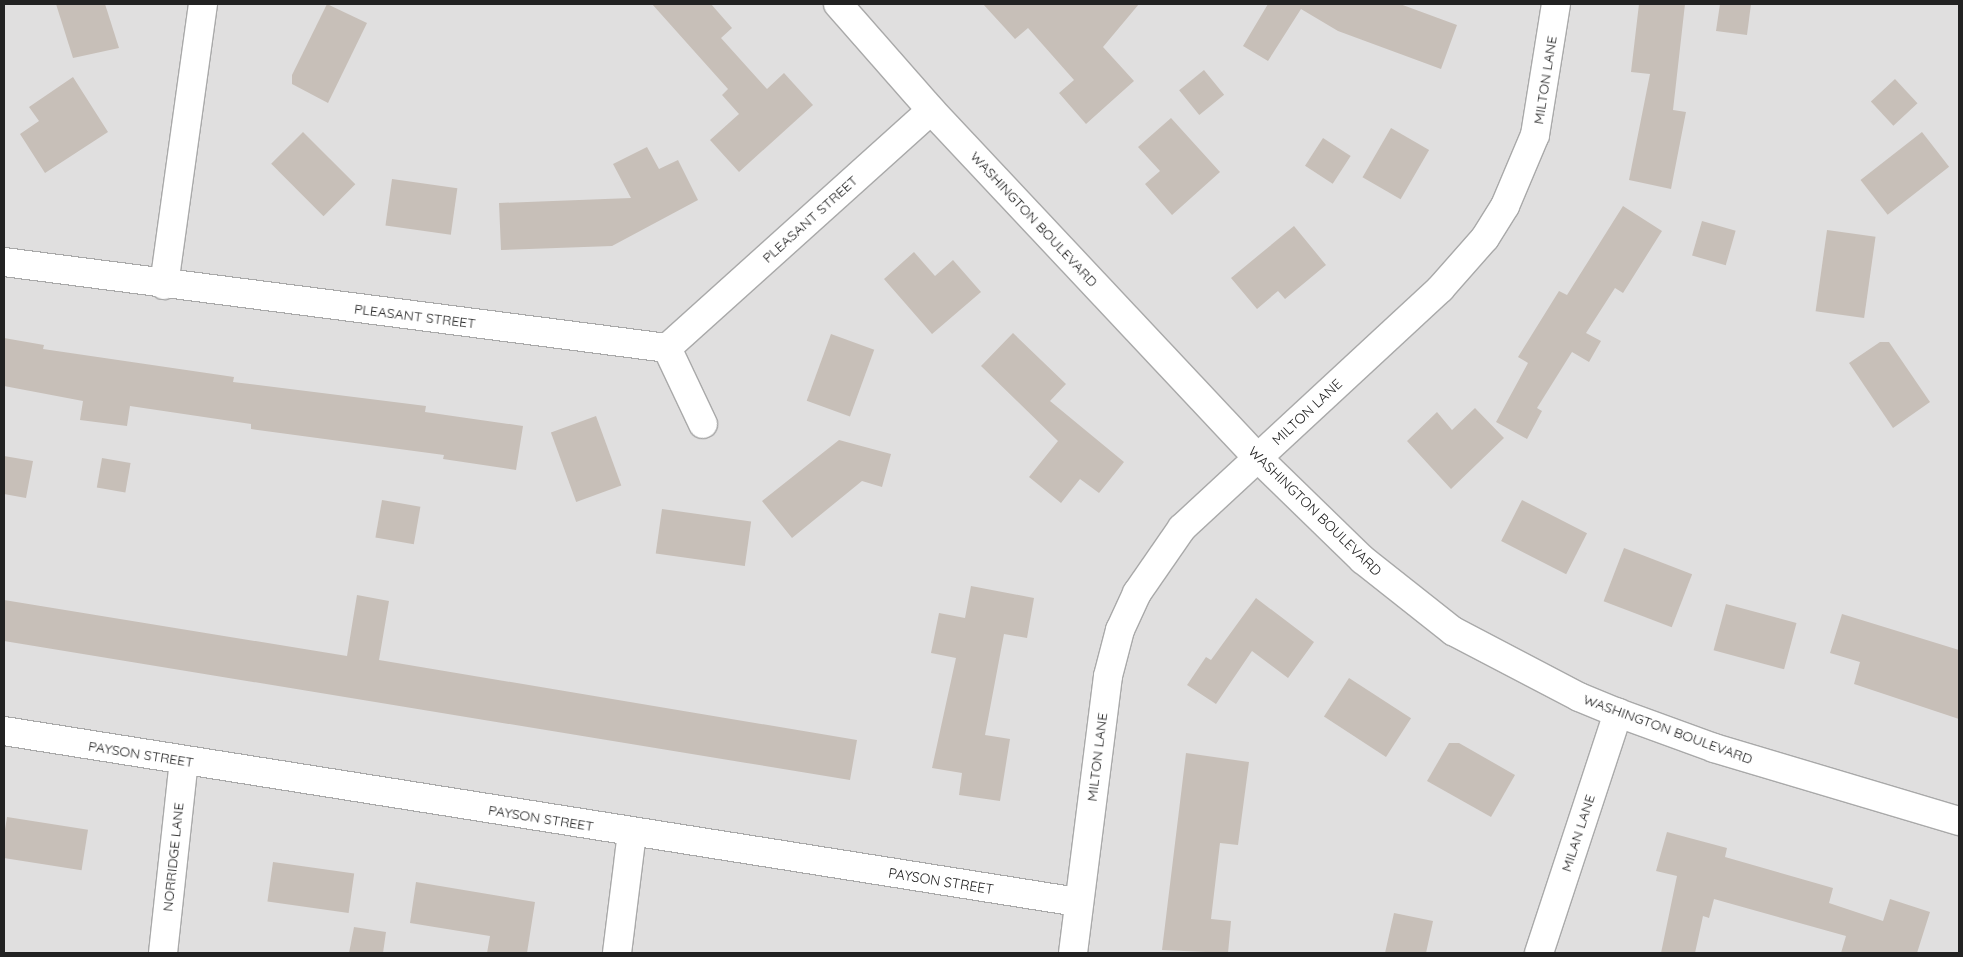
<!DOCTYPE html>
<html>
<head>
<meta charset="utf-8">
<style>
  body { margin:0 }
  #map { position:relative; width:1963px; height:957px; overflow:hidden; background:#f2efe9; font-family:Quicksand,sans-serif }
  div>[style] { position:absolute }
  .residential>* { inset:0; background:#e0dfdf; transform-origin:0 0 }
  .building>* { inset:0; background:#c7bfb8; transform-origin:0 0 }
  .roads { filter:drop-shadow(1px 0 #a9a9a9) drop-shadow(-1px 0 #a9a9a9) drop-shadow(0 1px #a9a9a9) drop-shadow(0 -1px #a9a9a9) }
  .minor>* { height:28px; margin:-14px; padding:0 14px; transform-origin:14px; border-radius:14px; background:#fff }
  span { translate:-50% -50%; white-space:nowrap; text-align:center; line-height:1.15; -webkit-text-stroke:4px #fff; paint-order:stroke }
  .street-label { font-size:14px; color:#222 }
  .frame { position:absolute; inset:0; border:5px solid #222; pointer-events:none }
</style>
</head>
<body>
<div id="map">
  <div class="residential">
    <div style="left:4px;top:4px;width:1955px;height:949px"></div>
  </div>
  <div class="building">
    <div style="clip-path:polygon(56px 4px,105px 4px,119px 48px,73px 58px)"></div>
    <div style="clip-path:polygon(327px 4px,367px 23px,328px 103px,292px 84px,292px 75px)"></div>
    <div style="clip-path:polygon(652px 4px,711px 4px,732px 28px,721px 38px,767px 89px,784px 73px,813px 105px,739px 172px,710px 140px,739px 114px,722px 95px,728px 89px)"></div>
    <div style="clip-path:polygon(983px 4px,1139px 4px,1103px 47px,1134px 81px,1086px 124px,1059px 93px,1074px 80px,1028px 28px,1015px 39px)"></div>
    <div style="clip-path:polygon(1268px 4px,1400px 4px,1457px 25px,1441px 69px,1338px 31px,1301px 9px,1268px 61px,1243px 46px)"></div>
    <div style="clip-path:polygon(1639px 4px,1685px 4px,1673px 110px,1686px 112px,1671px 189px,1629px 180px,1650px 74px,1631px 72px)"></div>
    <div style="clip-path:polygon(1720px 4px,1751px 4px,1747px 35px,1716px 31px)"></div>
    <div style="left:1204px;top:70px;width:32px;height:32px;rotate:51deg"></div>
    <div style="clip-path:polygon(73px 77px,108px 132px,45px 173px,20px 134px,39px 121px,29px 107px)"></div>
    <div style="left:1895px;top:79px;width:33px;height:33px;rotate:47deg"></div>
    <div style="clip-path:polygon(1171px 118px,1220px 172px,1172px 215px,1145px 184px,1160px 171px,1138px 147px)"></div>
    <div style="left:1391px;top:128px;width:44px;height:57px;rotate:30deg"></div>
    <div style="left:303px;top:132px;width:74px;height:45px;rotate:45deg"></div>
    <div style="left:1922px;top:132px;width:44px;height:78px;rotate:52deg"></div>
    <div style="left:1323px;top:138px;width:33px;height:33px;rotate:33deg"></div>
    <div style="clip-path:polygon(647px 147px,659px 169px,678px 160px,698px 200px,612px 246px,501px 250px,499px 203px,631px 198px,613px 164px)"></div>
    <div style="left:392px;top:179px;width:66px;height:47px;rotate:8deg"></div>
    <div style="clip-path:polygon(1623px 206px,1662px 231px,1623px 293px,1615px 288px,1586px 333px,1601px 341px,1589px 362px,1572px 352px,1537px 408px,1542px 411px,1527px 439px,1496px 422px,1528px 363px,1518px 357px,1559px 291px,1567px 295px)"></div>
    <div style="left:1702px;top:221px;width:35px;height:36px;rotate:16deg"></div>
    <div style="clip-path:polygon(1294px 226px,1326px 265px,1285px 299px,1278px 291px,1257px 309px,1231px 278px)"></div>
    <div style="left:1827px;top:230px;width:49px;height:82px;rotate:8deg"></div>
    <div style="clip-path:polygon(914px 252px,935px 276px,953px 260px,981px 292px,932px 334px,884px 279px)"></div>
    <div style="clip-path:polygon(1013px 333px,1066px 384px,1050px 401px,1124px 462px,1099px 493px,1080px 479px,1061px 503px,1029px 477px,1058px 441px,981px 366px)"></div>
    <div style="left:831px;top:334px;width:46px;height:71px;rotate:20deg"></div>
    <div style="clip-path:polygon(4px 338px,44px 345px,43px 349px,234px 377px,233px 382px,426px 406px,425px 412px,523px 426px,516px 470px,443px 459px,444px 455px,251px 429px,251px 424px,130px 406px,127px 426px,80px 420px,83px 401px,4px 386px)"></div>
    <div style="clip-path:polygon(1880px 342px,1889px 342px,1930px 402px,1893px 428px,1849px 363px)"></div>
    <div style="clip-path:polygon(1475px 408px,1504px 438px,1451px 489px,1407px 441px,1437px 412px,1452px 430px)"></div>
    <div style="left:596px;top:416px;width:74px;height:48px;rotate:70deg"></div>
    <div style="clip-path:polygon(839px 440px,891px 454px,882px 487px,862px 481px,792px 538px,762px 501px)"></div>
    <div style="clip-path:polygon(4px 456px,33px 461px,26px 498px,4px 494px)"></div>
    <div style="left:102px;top:458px;width:29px;height:30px;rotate:10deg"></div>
    <div style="left:382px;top:500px;width:39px;height:38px;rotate:10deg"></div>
    <div style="left:1522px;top:500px;width:73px;height:46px;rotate:27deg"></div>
    <div style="left:662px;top:509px;width:90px;height:45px;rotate:8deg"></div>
    <div style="left:1624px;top:548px;width:73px;height:57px;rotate:21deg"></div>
    <div style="clip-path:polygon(971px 586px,1034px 598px,1027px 638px,1004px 634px,985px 735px,1010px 739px,1000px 801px,959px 795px,962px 773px,932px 768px,956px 658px,931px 653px,939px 613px,965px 618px)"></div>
    <div style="clip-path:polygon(357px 595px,389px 601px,379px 660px,857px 740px,850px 780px,4px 641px,4px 600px,347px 656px)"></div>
    <div style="clip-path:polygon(1256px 598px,1314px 642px,1288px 678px,1252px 651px,1216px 704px,1187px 685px,1206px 657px,1211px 660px)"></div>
    <div style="left:1726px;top:604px;width:73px;height:48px;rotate:15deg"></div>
    <div style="clip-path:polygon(1842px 614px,1959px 650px,1959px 719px,1854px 684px,1860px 662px,1830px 653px)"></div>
    <div style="left:1349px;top:678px;width:74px;height:46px;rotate:33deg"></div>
    <div style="clip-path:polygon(1449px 743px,1459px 743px,1515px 775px,1491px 817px,1427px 781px)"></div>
    <div style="clip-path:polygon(1186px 753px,1249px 762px,1238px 845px,1220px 843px,1211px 919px,1231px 921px,1228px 953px,1162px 950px)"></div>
    <div style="left:7px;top:817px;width:82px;height:41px;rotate:9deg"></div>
    <div style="clip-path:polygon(1667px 832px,1727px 848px,1725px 857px,1833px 888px,1829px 903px,1883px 921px,1890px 899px,1930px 912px,1917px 953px,1841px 953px,1846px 936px,1714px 899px,1709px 918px,1703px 916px,1695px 953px,1661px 953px,1677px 876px,1656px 871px)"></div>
    <div style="left:273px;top:862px;width:82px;height:40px;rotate:8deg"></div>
    <div style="clip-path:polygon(416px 882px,535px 902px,527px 953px,487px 953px,490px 936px,410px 923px)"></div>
    <div style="clip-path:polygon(1394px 913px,1433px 921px,1426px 953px,1385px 953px)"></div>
    <div style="clip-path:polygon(354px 927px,386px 932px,383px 953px,349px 953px)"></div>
  </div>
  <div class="roads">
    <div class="minor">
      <div style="left:838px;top:4px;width:141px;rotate:48.7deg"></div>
      <div style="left:931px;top:110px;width:478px;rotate:46.8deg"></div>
      <div style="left:1258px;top:458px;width:146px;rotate:44.2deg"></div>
      <div style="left:1363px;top:560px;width:115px;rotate:38.3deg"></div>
      <div style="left:1453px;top:631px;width:142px;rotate:27.6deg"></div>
      <div style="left:1579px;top:697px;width:42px;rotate:22.3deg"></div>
      <div style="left:1618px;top:713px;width:102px;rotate:20deg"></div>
      <div style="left:1714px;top:748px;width:256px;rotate:16.6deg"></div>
      <div style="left:4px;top:262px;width:669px;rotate:7.39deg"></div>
      <div style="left:667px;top:348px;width:355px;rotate:-42deg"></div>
      <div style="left:164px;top:285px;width:284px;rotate:-82.1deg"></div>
      <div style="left:667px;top:348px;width:84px;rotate:64.7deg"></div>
      <div style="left:4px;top:731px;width:1088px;rotate:9.05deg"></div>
      <div style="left:163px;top:953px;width:193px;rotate:-83.8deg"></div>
      <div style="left:617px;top:953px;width:121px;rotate:-82.9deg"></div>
      <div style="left:1073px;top:953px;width:279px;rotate:-82.8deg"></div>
      <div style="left:1108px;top:676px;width:48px;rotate:-75.4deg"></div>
      <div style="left:1120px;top:630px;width:41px;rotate:-65.3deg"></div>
      <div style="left:1137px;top:593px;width:79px;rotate:-55.3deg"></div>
      <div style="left:1182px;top:528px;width:352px;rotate:-42.8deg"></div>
      <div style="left:1440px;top:289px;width:68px;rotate:-48.6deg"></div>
      <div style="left:1485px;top:238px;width:38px;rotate:-58deg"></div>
      <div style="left:1505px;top:206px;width:77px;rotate:-67.1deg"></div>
      <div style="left:1535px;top:135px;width:133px;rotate:-80.9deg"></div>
      <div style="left:1539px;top:953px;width:253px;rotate:-71.8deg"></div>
    </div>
  </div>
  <div class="street-label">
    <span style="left:1545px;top:80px;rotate:-81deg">MILTON LANE</span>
    <span style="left:810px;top:219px;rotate:-42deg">PLEASANT STREET</span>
    <span style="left:1034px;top:219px;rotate:47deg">WASHINGTON BOULEVARD</span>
    <span style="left:415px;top:316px;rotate:7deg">PLEASANT STREET</span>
    <span style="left:1307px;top:412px;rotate:-43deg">MILTON LANE</span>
    <span style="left:1315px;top:511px;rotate:44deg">WASHINGTON BOULEVARD</span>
    <span style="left:1668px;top:729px;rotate:20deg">WASHINGTON BOULEVARD</span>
    <span style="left:141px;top:754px;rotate:9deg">PAYSON STREET</span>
    <span style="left:1097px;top:757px;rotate:-83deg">MILTON LANE</span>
    <span style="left:541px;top:818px;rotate:9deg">PAYSON STREET</span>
    <span style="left:1578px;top:833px;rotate:-72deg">MILAN LANE</span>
    <span style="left:173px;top:857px;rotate:-84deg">NORRIDGE LANE</span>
    <span style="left:941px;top:881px;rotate:9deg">PAYSON STREET</span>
  </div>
  <div class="frame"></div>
</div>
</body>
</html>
